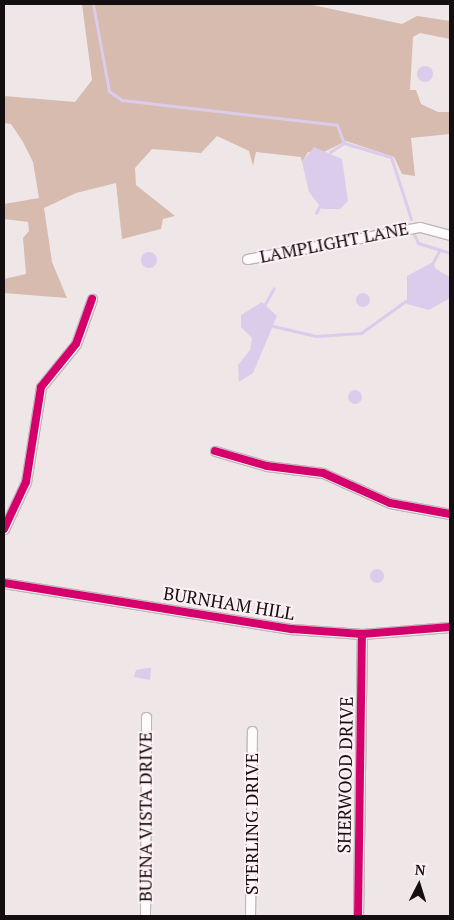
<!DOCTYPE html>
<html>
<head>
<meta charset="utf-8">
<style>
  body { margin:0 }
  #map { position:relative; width:454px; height:920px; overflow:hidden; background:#efe6e8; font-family:"PT Serif",serif }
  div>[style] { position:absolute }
  .forest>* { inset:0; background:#d6bbae }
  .water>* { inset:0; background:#dbccec }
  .round { border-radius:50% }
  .stream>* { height:3px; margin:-1.5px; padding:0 1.5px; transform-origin:1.5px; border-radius:1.5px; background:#dbccec }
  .roads { filter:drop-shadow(1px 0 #beb7b8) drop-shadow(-1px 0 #beb7b8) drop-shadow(0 1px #beb7b8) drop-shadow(0 -1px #beb7b8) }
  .minor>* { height:9px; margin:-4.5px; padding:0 4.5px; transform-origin:4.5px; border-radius:4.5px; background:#fdfbfc }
  .cycleway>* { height:8px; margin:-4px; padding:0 4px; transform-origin:4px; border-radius:4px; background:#d6006c }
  span { translate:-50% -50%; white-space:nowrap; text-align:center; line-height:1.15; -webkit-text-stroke:4px #fef0f4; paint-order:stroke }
  .street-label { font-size:18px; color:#130e10 }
  .frame { position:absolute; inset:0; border:5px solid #130e10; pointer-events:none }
  .north { position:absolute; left:394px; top:860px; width:50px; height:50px; -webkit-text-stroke:4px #fef0f4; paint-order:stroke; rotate:5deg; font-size:14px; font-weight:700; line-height:20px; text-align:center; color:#130e10 }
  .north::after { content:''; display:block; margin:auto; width:18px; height:22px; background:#130e10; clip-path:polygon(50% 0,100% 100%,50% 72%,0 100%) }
</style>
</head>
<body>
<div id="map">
  <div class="forest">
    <div style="clip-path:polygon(82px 4px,308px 4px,402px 24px,417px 16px,450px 21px,450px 39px,420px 33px,413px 37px,410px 90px,416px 90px,421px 104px,438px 112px,450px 112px,450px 134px,411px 138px,415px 176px,402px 174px,394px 157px,346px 141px,324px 152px,308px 152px,302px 162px,301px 157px,256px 152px,253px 166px,249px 151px,217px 136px,201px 153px,152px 149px,135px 168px,136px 185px,175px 216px,163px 219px,161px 229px,122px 239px,116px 183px,76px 193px,44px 208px,52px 262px,67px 298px,4px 293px,4px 279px,26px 274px,23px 238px,29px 231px,28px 222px,4px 219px,4px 204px,39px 198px,33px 162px,23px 142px,11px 124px,4px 123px,4px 96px,75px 102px,92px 80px)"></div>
  </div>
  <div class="water">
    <div class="round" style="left:417px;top:66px;width:16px;height:16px"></div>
    <div style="clip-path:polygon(314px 147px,342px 159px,348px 201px,340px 209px,322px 209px,309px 192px,302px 162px)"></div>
    <div class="round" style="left:141px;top:252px;width:16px;height:16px"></div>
    <div style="clip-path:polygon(433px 262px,436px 269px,450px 277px,450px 298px,429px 310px,407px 304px,407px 276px)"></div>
    <div class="round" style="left:356px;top:293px;width:14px;height:14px"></div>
    <div style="clip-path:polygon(262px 302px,277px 316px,253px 373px,239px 382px,238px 365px,250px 350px,252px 338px,241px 327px,241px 315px)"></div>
    <div class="round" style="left:348px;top:390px;width:14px;height:14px"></div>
    <div class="round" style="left:370px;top:569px;width:14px;height:14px"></div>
    <div style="clip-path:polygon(146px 668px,151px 668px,150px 680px,134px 677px,136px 670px)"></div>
  </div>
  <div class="stream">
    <div style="left:93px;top:4px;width:88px;rotate:79.6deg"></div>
    <div style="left:109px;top:91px;width:16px;rotate:35deg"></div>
    <div style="left:122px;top:100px;width:216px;rotate:6.6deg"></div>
    <div style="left:337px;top:125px;width:19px;rotate:69deg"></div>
    <div style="left:344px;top:143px;width:49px;rotate:16.6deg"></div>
    <div style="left:391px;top:157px;width:65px;rotate:72.1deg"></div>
    <div style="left:330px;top:152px;width:17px;rotate:-33deg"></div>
    <div style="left:316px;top:213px;width:7px;rotate:-63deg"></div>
    <div style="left:414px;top:234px;width:10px;rotate:66deg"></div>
    <div style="left:418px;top:243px;width:34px;rotate:17deg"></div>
    <div style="left:433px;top:262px;width:13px;rotate:-61deg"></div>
    <div style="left:265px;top:304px;width:18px;rotate:-61deg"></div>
    <div style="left:273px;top:326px;width:44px;rotate:13.1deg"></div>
    <div style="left:316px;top:336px;width:45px;rotate:-3.8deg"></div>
    <div style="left:361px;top:333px;width:57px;rotate:-35.7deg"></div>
  </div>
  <div class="roads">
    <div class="minor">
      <div style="left:247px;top:259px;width:176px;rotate:-10.5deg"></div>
      <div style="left:420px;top:227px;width:31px;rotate:15deg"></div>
      <div style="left:215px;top:451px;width:54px;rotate:16.1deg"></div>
      <div style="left:267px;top:466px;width:56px;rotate:7.1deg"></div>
      <div style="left:323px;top:473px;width:73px;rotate:24.1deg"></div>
      <div style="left:390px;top:503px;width:61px;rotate:10.4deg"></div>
      <div style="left:4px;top:529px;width:52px;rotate:-64.9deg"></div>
      <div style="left:26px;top:482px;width:96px;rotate:-81deg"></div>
      <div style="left:41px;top:387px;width:55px;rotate:-50.9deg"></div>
      <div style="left:76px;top:344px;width:48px;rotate:-70.4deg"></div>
      <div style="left:4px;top:583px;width:292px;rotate:9.1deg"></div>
      <div style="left:292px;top:629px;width:70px;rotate:4.1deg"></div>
      <div style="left:362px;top:634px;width:88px;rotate:-4.5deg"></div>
      <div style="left:145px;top:916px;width:199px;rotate:-89.7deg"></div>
      <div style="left:250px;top:916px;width:185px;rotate:-89.4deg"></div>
      <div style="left:358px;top:916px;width:282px;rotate:-89.2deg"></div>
    </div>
  </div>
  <div class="cycleway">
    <div style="left:215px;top:451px;width:54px;rotate:16.1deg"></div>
    <div style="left:267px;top:466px;width:56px;rotate:7.1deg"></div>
    <div style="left:323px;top:473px;width:73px;rotate:24.1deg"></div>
    <div style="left:390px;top:503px;width:61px;rotate:10.4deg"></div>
    <div style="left:4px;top:529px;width:52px;rotate:-64.9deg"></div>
    <div style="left:26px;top:482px;width:96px;rotate:-81deg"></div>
    <div style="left:41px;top:387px;width:55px;rotate:-50.9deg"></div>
    <div style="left:76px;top:344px;width:48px;rotate:-70.4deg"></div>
    <div style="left:4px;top:583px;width:292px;rotate:9.1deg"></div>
    <div style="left:292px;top:629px;width:70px;rotate:4.1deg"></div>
    <div style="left:362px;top:634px;width:88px;rotate:-4.5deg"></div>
    <div style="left:358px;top:916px;width:282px;rotate:-89.2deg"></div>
  </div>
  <div class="street-label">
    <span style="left:334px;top:242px;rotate:-11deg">LAMPLIGHT LANE</span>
    <span style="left:229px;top:603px;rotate:9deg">BURNHAM HILL</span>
    <span style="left:345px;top:775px;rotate:-89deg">SHERWOOD DRIVE</span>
    <span style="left:145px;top:817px;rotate:-90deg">BUENA VISTA DRIVE</span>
    <span style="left:251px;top:824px;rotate:-90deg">STERLING DRIVE</span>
  </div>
  <div class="frame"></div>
  <div class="north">N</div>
</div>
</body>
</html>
